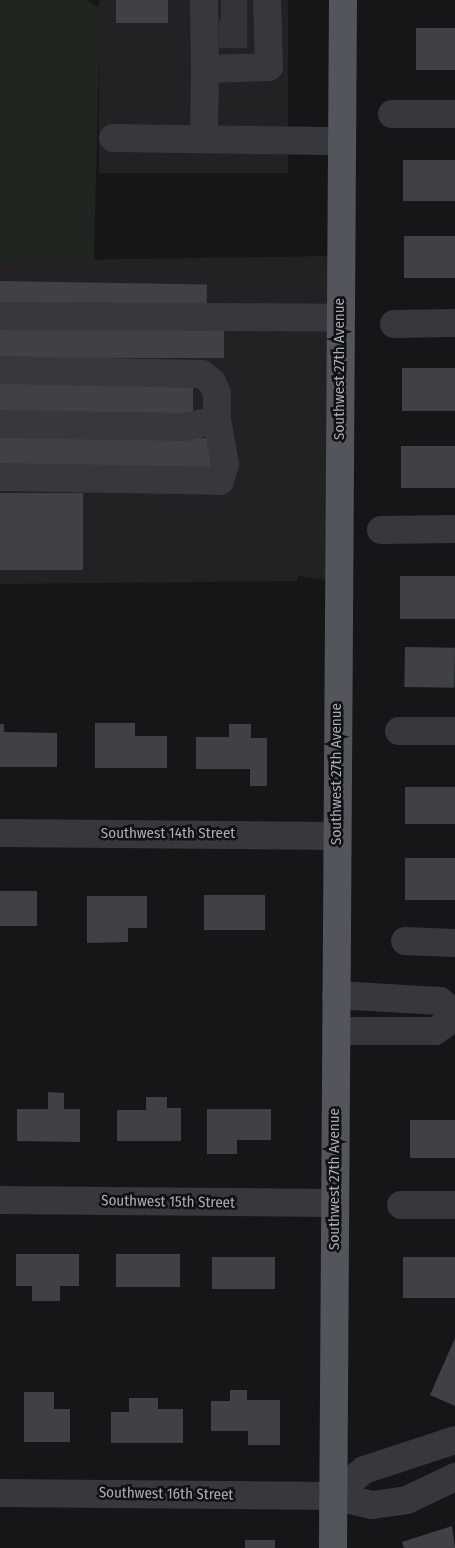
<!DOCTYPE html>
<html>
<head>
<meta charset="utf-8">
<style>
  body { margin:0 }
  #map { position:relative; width:455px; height:1548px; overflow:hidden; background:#161618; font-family:"Fira Sans Condensed",sans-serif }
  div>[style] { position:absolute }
  .built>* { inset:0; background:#222225; transform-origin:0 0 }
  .green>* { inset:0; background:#1e261f }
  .building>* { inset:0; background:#404145; transform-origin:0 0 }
  .minor-tunnel>* { height:28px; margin-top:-14px; transform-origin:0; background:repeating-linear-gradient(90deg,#333438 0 28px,transparent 0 42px) }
  .minor>* { height:28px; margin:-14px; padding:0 14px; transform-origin:14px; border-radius:14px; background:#37383d }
  .major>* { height:28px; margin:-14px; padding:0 14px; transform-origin:14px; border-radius:14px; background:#53555c }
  span { translate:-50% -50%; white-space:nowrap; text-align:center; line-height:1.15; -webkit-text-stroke:5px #111113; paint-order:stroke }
  .street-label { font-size:15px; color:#a8adb8 }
</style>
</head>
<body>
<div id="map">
  <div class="built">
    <div style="left:99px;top:0;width:189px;height:173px"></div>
    <div style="clip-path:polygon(329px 256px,327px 580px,298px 576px,297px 581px,0 584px,0 261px)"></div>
  </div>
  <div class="green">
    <div style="clip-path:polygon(0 0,86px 0,100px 8px,94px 260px,0 261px)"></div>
  </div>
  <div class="building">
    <div style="left:116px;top:0;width:52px;height:23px"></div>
    <div style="left:416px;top:28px;width:39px;height:42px"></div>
    <div style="left:403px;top:160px;width:52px;height:41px"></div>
    <div style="left:404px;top:236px;width:51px;height:42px"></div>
    <div style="left:0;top:281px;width:207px;height:22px;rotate:1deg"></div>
    <div style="left:0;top:327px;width:224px;height:31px"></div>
    <div style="left:402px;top:368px;width:53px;height:43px"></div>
    <div style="left:0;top:382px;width:193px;height:32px"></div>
    <div style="left:0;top:438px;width:211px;height:32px"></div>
    <div style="left:401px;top:446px;width:54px;height:42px"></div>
    <div style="left:0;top:493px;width:83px;height:77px"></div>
    <div style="left:400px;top:576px;width:55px;height:43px"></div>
    <div style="left:405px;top:647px;width:50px;height:40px;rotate:1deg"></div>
    <div style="clip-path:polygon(95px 723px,135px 723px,135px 736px,167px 736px,167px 768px,95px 768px)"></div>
    <div style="clip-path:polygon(0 724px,4px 724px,4px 732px,57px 733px,57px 767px,0 767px)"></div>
    <div style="clip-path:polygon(229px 724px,251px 724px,251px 738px,267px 738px,267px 786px,250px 786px,250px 769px,196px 769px,196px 737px,229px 737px)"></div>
    <div style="left:405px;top:787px;width:50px;height:37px"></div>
    <div style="left:405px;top:858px;width:50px;height:42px"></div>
    <div style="left:0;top:891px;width:37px;height:35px"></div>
    <div style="left:204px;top:895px;width:61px;height:35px"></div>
    <div style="clip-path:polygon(87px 896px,147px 896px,147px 928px,128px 928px,128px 942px,87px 943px)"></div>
    <div style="clip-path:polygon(48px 1092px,64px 1093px,64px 1109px,80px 1109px,80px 1142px,17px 1141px,17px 1109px,48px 1109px)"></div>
    <div style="clip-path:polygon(146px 1097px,167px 1097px,167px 1108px,181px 1108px,181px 1141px,117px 1141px,117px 1110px,146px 1110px)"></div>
    <div style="clip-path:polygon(207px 1109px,271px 1109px,271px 1140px,237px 1140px,237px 1154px,207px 1154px)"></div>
    <div style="left:410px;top:1120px;width:45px;height:38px"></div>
    <div style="clip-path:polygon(16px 1254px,79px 1254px,79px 1286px,60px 1286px,60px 1301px,32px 1301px,32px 1286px,16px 1286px)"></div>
    <div style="left:116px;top:1254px;width:64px;height:33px"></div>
    <div style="left:212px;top:1257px;width:63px;height:32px"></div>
    <div style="left:403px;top:1257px;width:52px;height:41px"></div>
    <div style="clip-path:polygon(455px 1338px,455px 1406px,430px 1395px)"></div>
    <div style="clip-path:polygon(230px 1390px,247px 1390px,247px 1400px,280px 1400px,280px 1445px,248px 1445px,248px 1431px,211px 1431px,211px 1401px,230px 1401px)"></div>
    <div style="clip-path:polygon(24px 1392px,54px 1392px,54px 1409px,70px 1409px,70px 1442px,24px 1442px)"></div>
    <div style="clip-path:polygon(129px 1398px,158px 1398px,158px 1409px,183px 1409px,183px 1443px,111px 1443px,111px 1412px,129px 1412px)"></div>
    <div style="clip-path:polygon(452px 1526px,455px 1548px,404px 1548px,402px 1542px)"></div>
    <div style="left:245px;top:1540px;width:30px;height:8px"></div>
  </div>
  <div class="minor-tunnel">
    <div style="left:221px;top:9px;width:26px"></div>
    <div style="left:219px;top:34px;width:28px"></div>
  </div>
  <div class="minor">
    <div style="left:204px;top:0;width:69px;rotate:89.2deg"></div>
    <div style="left:392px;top:114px;width:63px"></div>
    <div style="left:113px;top:138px;width:229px;rotate:0.8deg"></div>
    <div style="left:204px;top:139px;width:70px;rotate:-89.2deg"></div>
    <div style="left:205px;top:69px;width:64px;rotate:-1.8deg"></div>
    <div style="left:269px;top:67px;width:67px;rotate:-91.7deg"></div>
    <div style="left:0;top:316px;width:340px;rotate:0.3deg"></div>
    <div style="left:394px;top:324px;width:61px;rotate:-0.9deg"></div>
    <div style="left:0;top:370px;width:202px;rotate:1.1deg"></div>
    <div style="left:202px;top:374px;width:13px;rotate:39deg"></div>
    <div style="left:212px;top:382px;width:13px;rotate:67deg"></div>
    <div style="left:217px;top:394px;width:26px;rotate:90deg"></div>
    <div style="left:217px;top:420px;width:33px;rotate:168deg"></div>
    <div style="left:185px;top:427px;width:185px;rotate:-179.1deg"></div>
    <div style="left:0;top:477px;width:220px;rotate:1deg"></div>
    <div style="left:220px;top:481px;width:18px;rotate:-74deg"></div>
    <div style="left:225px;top:464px;width:45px;rotate:-100.3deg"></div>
    <div style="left:381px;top:530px;width:74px;rotate:-0.8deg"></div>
    <div style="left:399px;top:731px;width:56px"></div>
    <div style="left:0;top:833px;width:337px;rotate:0.5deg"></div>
    <div style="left:405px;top:941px;width:50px;rotate:2.3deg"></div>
    <div style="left:336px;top:995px;width:104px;rotate:3.3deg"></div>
    <div style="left:440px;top:1001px;width:20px;rotate:41deg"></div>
    <div style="left:336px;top:1031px;width:99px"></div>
    <div style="left:435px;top:1031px;width:24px;rotate:-35deg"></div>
    <div style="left:0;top:1200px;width:335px;rotate:0.5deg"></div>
    <div style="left:401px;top:1205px;width:54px"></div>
    <div style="left:0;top:1493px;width:333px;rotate:0.5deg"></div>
    <div style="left:333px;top:1496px;width:40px;rotate:13deg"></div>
    <div style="left:372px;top:1505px;width:35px;rotate:-8deg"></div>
    <div style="left:407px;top:1500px;width:53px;rotate:-25.6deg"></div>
    <div style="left:333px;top:1496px;width:40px;rotate:-40deg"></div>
    <div style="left:364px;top:1470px;width:96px;rotate:-18.2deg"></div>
  </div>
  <div class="major">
    <div style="left:333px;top:1548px;width:1548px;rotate:-89.63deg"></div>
  </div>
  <div class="street-label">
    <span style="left:340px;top:369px;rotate:-90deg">Southwest 27th Avenue</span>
    <span style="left:337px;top:774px;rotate:-90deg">Southwest 27th Avenue</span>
    <span style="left:168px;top:834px">Southwest 14th Street</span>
    <span style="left:335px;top:1179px;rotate:-90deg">Southwest 27th Avenue</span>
    <span style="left:168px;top:1202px;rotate:1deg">Southwest 15th Street</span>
    <span style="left:166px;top:1494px;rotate:1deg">Southwest 16th Street</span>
  </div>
</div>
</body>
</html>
